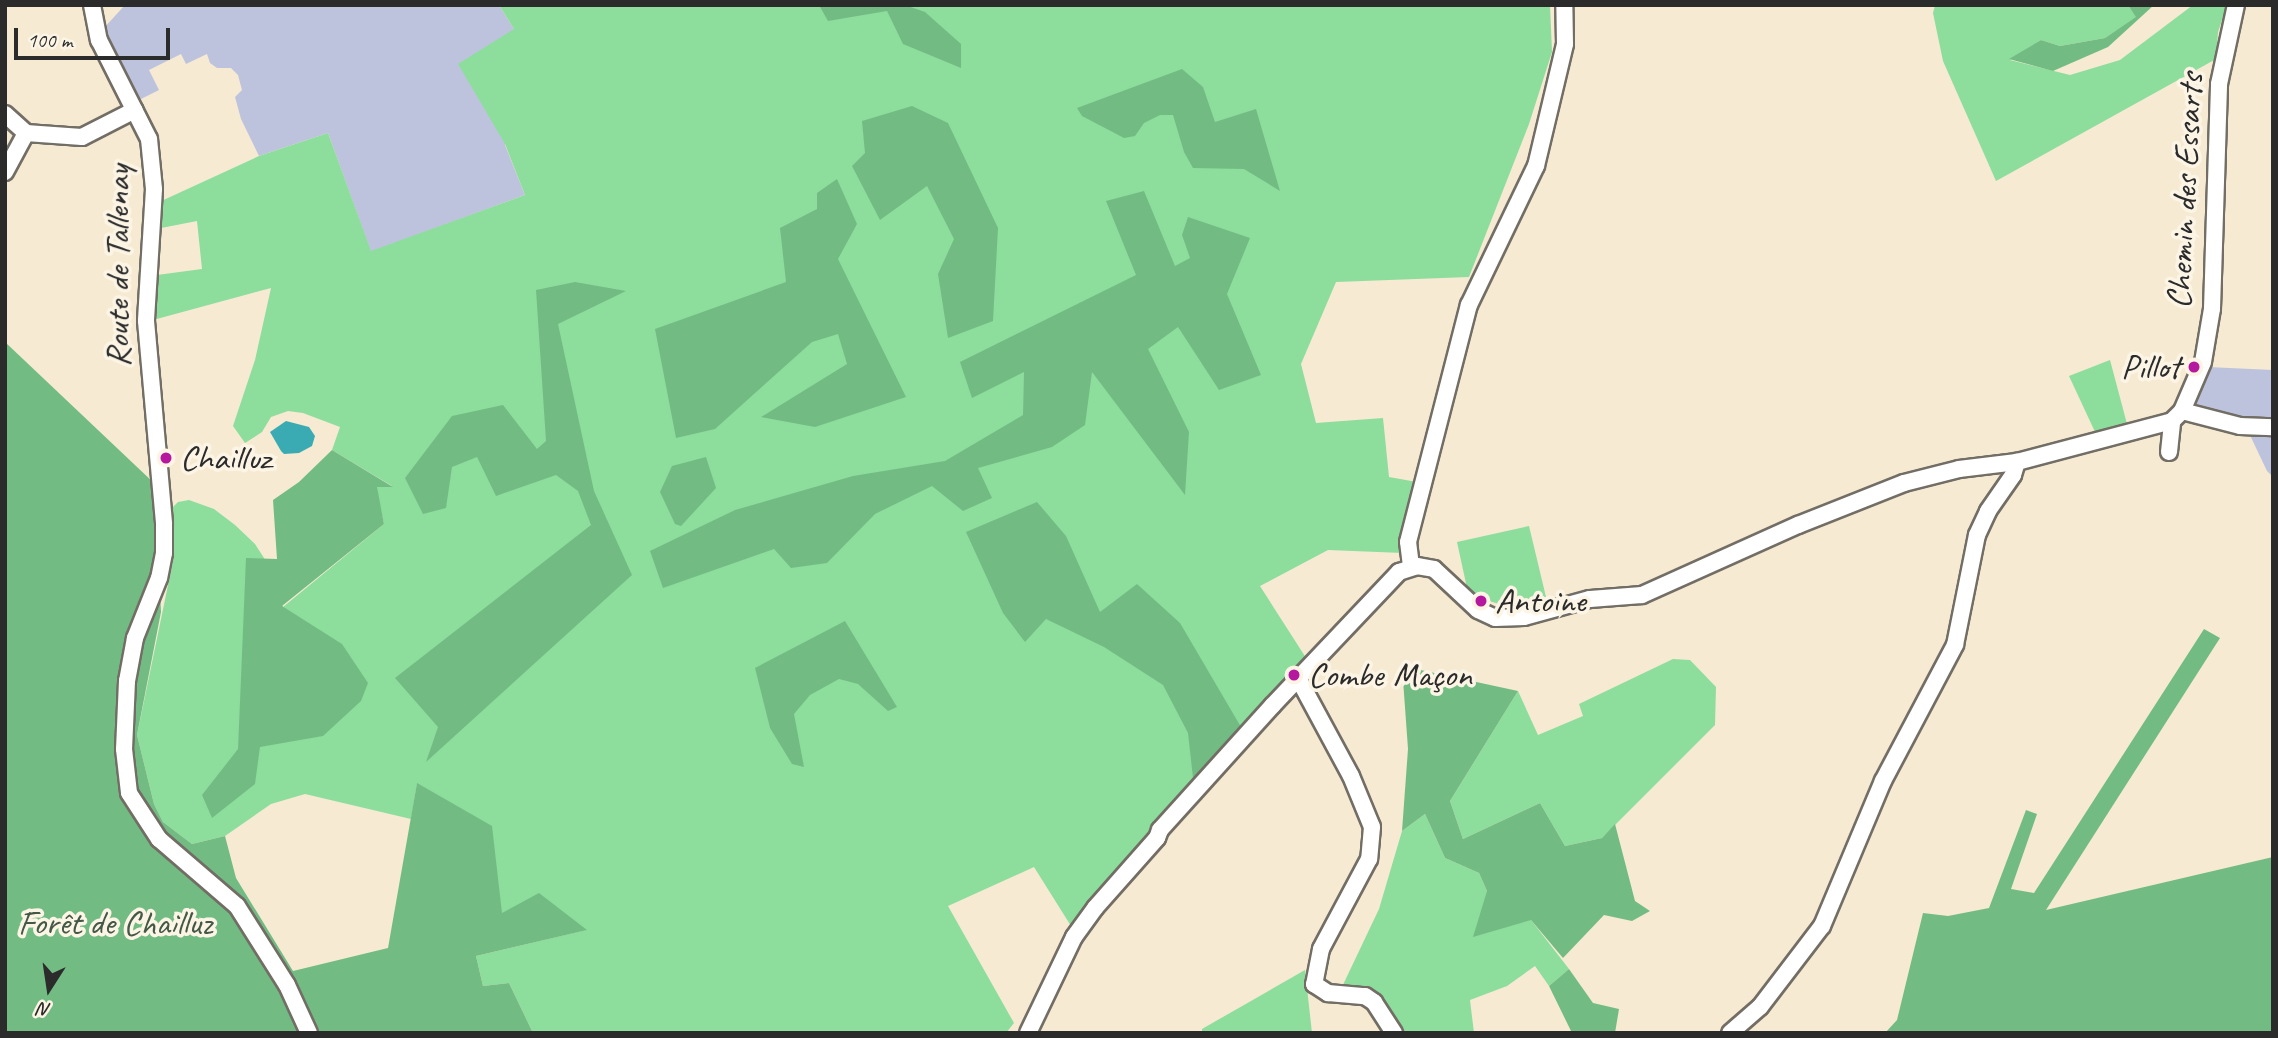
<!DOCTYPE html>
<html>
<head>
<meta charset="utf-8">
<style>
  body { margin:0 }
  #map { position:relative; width:2278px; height:1038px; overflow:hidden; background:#f6ead2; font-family:Caveat,sans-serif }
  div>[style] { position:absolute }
  .industrial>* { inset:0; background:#bec3dd }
  .green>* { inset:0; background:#8ddd9c }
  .forest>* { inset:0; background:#72bc84 }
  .water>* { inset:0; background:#3aabb3 }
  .roads { filter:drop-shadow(2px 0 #726e65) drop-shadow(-2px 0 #726e65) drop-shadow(0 2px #726e65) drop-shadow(0 -2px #726e65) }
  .minor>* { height:16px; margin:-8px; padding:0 8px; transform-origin:8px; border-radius:8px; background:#fff }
  .dots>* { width:19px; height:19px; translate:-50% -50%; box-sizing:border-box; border:4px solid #fcf5e5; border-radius:50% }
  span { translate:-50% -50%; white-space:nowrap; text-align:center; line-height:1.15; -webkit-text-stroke:7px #fcf5e5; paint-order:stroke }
  .street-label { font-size:35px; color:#2b2b2b }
  .poi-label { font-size:35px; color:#2b2b2b }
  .right { translate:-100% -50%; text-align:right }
  .left { translate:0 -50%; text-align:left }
  .park-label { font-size:35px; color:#445847 }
  .frame { position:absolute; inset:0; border:7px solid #2b2b2b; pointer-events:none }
  .north { position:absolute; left:14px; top:954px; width:70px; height:70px; -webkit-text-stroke:5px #fcf5e5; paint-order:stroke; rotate:192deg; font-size:19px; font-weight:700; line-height:28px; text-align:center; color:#2b2b2b }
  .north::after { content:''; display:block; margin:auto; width:24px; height:32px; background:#2b2b2b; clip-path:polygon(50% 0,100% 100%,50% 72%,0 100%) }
  .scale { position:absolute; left:14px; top:28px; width:156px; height:32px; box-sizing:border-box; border:4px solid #2b2b2b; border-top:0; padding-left:9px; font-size:21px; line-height:24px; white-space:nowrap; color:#2b2b2b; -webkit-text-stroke:5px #fcf5e5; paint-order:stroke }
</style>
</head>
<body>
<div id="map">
  <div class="industrial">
    <div style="clip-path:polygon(125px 5px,499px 5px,514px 29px,505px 145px,525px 195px,371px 252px,328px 133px,259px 156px,241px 119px,235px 97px,242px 90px,238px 75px,231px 68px,217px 68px,210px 63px,207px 54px,186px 64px,181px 54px,149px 70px,159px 90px,135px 102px,103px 29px)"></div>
    <div style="clip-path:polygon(2208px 367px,2273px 370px,2273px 424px,2253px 423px,2190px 409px)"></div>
    <div style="clip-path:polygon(2247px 429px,2273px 430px,2273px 477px,2267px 471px)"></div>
  </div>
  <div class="green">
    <div style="clip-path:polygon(499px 5px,1550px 5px,1552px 52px,1529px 124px,1469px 277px,1336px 282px,1301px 364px,1316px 423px,1383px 418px,1389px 477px,1417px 482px,1403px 553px,1328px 550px,1260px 586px,1308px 661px,1193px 778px,1071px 926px,1034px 867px,948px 906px,1014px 1023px,1006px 1033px,533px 1033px,509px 983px,483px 986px,476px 956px,586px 930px,502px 913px,417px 784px,411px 819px,305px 794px,271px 804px,225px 836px,192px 844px,163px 822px,154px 804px,137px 735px,173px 561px,169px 511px,178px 502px,189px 500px,214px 509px,235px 525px,255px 544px,264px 558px,283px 607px,384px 524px,376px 487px,392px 486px,332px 450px,340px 427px,303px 413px,288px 411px,271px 417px,262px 432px,245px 443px,233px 426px,255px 360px,271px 288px,153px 320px,157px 275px,202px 269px,197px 221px,156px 229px,157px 203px,259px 156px,328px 133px,371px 251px,525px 195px,505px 144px,458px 64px,514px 29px)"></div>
    <div style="clip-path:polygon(1935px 5px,2128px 5px,2137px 17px,2105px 38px,2060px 46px,2041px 40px,2010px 60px,2070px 75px,2120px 60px,2193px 5px,2227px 5px,2218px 32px,2216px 59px,1996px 181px,1943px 61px,1933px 13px)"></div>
    <div style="clip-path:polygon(2110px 360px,2127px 424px,2096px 434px,2069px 376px)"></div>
    <div style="clip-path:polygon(1529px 526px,1546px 597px,1506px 606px,1479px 598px,1467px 588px,1457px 542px)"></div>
    <div style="clip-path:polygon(1673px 659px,1690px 660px,1716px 687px,1715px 725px,1602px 838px,1565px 846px,1540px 803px,1463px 839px,1450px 801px,1518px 691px,1538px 735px,1583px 716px,1579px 704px)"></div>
    <div style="clip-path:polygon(1425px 814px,1445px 858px,1479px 873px,1487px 891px,1531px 920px,1569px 969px,1549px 986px,1535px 966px,1507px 986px,1470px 1000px,1474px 1033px,1400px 1033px,1375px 995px,1341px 989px,1379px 909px,1402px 831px)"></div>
    <div style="clip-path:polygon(1305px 970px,1312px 1033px,1202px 1033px,1202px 1029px)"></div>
  </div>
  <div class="forest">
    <div style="clip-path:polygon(819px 5px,905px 5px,925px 12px,961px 44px,961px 68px,903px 44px,887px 11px,828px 21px)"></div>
    <div style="clip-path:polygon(2128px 5px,2154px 5px,2108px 47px,2053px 71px,2009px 59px,2041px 40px,2060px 46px,2105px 38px,2136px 17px)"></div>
    <div style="clip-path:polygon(1182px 69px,1203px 87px,1215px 122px,1256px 109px,1280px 191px,1244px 169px,1193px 168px,1184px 152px,1173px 115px,1160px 115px,1144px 123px,1135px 136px,1124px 138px,1082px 116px,1077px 108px)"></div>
    <div style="clip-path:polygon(912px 106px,948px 123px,998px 228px,993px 321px,948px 338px,938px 274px,954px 239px,927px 186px,880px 220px,852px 166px,865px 153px,862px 121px)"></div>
    <div style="clip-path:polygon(837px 179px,857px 224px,838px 259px,906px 397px,815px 427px,761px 417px,847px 364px,838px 334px,812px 342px,715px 429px,676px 438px,655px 329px,786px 282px,780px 228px,817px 209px,817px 193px)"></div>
    <div style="clip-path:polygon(1144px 191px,1175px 266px,1190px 258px,1182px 235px,1188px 217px,1250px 238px,1227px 294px,1261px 375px,1219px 390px,1178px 327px,1148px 349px,1189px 432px,1185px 495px,1092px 372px,1085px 425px,1052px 447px,978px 468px,992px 498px,963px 511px,932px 486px,875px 514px,827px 563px,791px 568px,774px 549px,663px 588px,650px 551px,735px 510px,853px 476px,945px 461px,1023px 415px,1024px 372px,972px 398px,960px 362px,1136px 275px,1106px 201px)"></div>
    <div style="clip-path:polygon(575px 282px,626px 291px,558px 324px,594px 491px,632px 575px,426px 762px,438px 727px,395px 678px,591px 525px,578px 491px,556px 475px,496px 496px,477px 457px,452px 467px,446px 508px,423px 514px,405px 478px,452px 416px,503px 405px,537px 449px,546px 441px,536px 290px)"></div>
    <div style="clip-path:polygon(5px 342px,155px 484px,161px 612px,137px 735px,154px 804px,163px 822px,192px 844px,225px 836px,236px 878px,293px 971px,388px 948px,417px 783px,492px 826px,502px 913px,539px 893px,587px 930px,476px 956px,483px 986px,509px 983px,533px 1033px,5px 1033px)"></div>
    <div style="clip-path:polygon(332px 450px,393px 487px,377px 487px,384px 524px,282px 606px,342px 644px,368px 683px,361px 701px,323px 736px,260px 747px,255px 784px,212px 818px,202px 795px,238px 749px,246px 558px,277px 559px,273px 500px,299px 482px)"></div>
    <div style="clip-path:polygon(706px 457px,716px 488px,681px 526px,675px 524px,660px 492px,672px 466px)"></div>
    <div style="clip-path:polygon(1037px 502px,1066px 536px,1100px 612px,1137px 584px,1180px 623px,1241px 727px,1193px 778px,1188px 733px,1163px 685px,1104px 647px,1046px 619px,1025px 642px,1003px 613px,966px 532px)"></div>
    <div style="clip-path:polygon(845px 621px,897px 707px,888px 711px,858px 684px,839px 679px,810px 695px,794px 714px,804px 767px,792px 764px,770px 728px,755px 668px)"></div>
    <div style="clip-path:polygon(2204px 629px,2220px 638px,2046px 910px,2273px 857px,2273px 1033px,1885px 1033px,1897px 1020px,1923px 913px,1948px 916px,1989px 908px,2026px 810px,2037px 814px,2011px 889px,2034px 893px)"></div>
    <div style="clip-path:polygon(1402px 666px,1518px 691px,1450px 801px,1463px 839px,1540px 803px,1565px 846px,1602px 838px,1615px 824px,1635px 901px,1650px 911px,1632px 921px,1604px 915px,1563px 958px,1531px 920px,1473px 937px,1487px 891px,1479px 873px,1445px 858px,1425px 814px,1402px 831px,1408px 749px)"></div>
    <div style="clip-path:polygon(1569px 969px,1593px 1003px,1619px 1009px,1615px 1033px,1572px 1033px,1549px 986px)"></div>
  </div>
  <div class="water">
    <div style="clip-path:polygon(286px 421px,309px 427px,315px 436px,312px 446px,299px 453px,284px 454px,281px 451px,270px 432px)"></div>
  </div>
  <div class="roads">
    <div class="minor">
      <div style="left:92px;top:5px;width:36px;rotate:79deg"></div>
      <div style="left:99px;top:40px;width:111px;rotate:63.2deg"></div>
      <div style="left:149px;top:139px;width:50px;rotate:84.3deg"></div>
      <div style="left:154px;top:189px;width:132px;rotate:93.5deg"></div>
      <div style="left:146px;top:321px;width:204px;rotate:84.9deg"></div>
      <div style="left:164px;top:524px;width:29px;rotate:90deg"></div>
      <div style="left:164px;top:553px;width:25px;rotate:101deg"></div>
      <div style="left:159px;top:578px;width:65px;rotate:111.8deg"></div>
      <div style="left:135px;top:638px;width:44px;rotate:100.5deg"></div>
      <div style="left:127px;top:681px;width:68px;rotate:92.5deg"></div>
      <div style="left:124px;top:749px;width:44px;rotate:83.5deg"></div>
      <div style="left:129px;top:793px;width:55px;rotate:56.9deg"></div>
      <div style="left:159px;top:839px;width:103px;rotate:40.7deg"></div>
      <div style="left:237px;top:906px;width:93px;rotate:57.7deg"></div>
      <div style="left:287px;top:985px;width:53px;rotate:65.4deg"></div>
      <div style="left:5px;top:114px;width:28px;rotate:42deg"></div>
      <div style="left:26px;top:133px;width:56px;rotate:4.1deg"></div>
      <div style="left:82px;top:137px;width:59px;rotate:-27deg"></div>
      <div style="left:5px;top:172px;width:44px;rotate:-61.7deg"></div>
      <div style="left:2182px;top:411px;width:60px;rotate:14.5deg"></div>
      <div style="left:2240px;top:426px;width:33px;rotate:2deg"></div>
      <div style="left:2169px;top:452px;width:31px;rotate:-84deg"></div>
      <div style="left:1411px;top:566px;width:24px;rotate:-97deg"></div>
      <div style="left:1408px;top:542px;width:245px;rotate:-75.6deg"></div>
      <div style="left:1469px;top:305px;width:154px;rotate:-64.3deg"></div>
      <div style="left:1536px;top:166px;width:125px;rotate:-76.6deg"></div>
      <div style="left:1565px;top:44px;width:39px;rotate:-91deg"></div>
      <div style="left:1298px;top:678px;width:111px;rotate:61.6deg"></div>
      <div style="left:1351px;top:776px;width:55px;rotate:67.6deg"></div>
      <div style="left:1372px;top:827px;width:32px;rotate:95deg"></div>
      <div style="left:1369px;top:859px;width:102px;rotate:118.1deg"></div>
      <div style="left:1321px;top:949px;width:36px;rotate:101deg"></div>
      <div style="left:1314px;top:984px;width:17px;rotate:33deg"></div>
      <div style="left:1328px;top:993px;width:37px;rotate:5deg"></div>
      <div style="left:1365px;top:996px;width:11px;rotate:34deg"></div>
      <div style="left:1374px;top:1002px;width:37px;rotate:57deg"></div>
      <div style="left:1028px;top:1033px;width:106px;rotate:-64.4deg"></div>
      <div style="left:1074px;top:937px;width:36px;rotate:-54deg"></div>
      <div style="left:1095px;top:908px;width:94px;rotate:-48.5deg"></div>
      <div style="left:1157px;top:838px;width:9px;rotate:-69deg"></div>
      <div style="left:1160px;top:830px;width:167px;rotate:-47.9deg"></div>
      <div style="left:1272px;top:706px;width:185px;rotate:-46.5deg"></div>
      <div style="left:1399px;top:572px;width:19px;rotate:-18deg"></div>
      <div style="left:1417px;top:566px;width:17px;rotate:10deg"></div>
      <div style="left:1434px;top:569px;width:60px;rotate:43deg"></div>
      <div style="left:1478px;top:610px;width:19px;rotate:25deg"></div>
      <div style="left:1495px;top:618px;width:29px;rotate:-2deg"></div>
      <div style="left:1524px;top:617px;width:68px;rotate:-15.3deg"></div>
      <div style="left:1590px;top:599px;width:52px;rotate:-4.4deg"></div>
      <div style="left:1642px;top:595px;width:171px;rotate:-24.2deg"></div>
      <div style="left:1798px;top:525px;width:114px;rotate:-21.6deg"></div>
      <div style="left:1904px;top:483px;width:57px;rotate:-14.3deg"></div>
      <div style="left:1959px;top:469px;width:58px;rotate:-6.9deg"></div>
      <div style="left:2017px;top:462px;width:160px;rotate:-14.8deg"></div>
      <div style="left:2172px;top:421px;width:14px;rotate:-45deg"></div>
      <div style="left:2182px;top:411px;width:53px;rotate:-66.8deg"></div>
      <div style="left:2203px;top:362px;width:54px;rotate:-80.4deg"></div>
      <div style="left:2212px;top:309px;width:225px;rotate:-88.2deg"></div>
      <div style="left:2219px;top:84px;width:81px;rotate:-77.9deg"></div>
      <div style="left:1730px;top:1033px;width:40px;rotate:-41deg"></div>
      <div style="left:1760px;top:1007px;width:102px;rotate:-52.6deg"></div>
      <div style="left:1822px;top:926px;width:157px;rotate:-67.2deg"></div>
      <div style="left:1883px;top:781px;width:154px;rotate:-62.1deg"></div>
      <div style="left:1955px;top:645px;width:112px;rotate:-78.7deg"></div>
      <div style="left:1977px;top:535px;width:26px;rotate:-65deg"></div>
      <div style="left:1988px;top:511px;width:44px;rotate:-55.2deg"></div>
      <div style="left:2013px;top:475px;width:14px;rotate:-73deg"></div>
    </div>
  </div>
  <div class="dots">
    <div style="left:2194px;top:367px;background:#b5179e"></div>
    <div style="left:166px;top:458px;background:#b5179e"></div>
    <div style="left:1481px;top:601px;background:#b5179e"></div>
    <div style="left:1294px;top:675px;background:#b5179e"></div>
  </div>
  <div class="street-label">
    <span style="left:2185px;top:191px;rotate:-87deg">Chemin des Essarts</span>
    <span style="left:118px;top:266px;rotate:-90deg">Route de Tallenay</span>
  </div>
  <div class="poi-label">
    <span class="right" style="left:2180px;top:367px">Pillot</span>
    <span class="left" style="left:180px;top:458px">Chailluz</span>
    <span class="left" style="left:1495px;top:601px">Antoine</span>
    <span class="left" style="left:1308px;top:675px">Combe Maçon</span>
  </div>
  <div class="park-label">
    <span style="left:115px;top:923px">Forêt de Chailluz</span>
  </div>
  <div class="frame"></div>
  <div class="north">N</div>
  <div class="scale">100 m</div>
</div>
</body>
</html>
